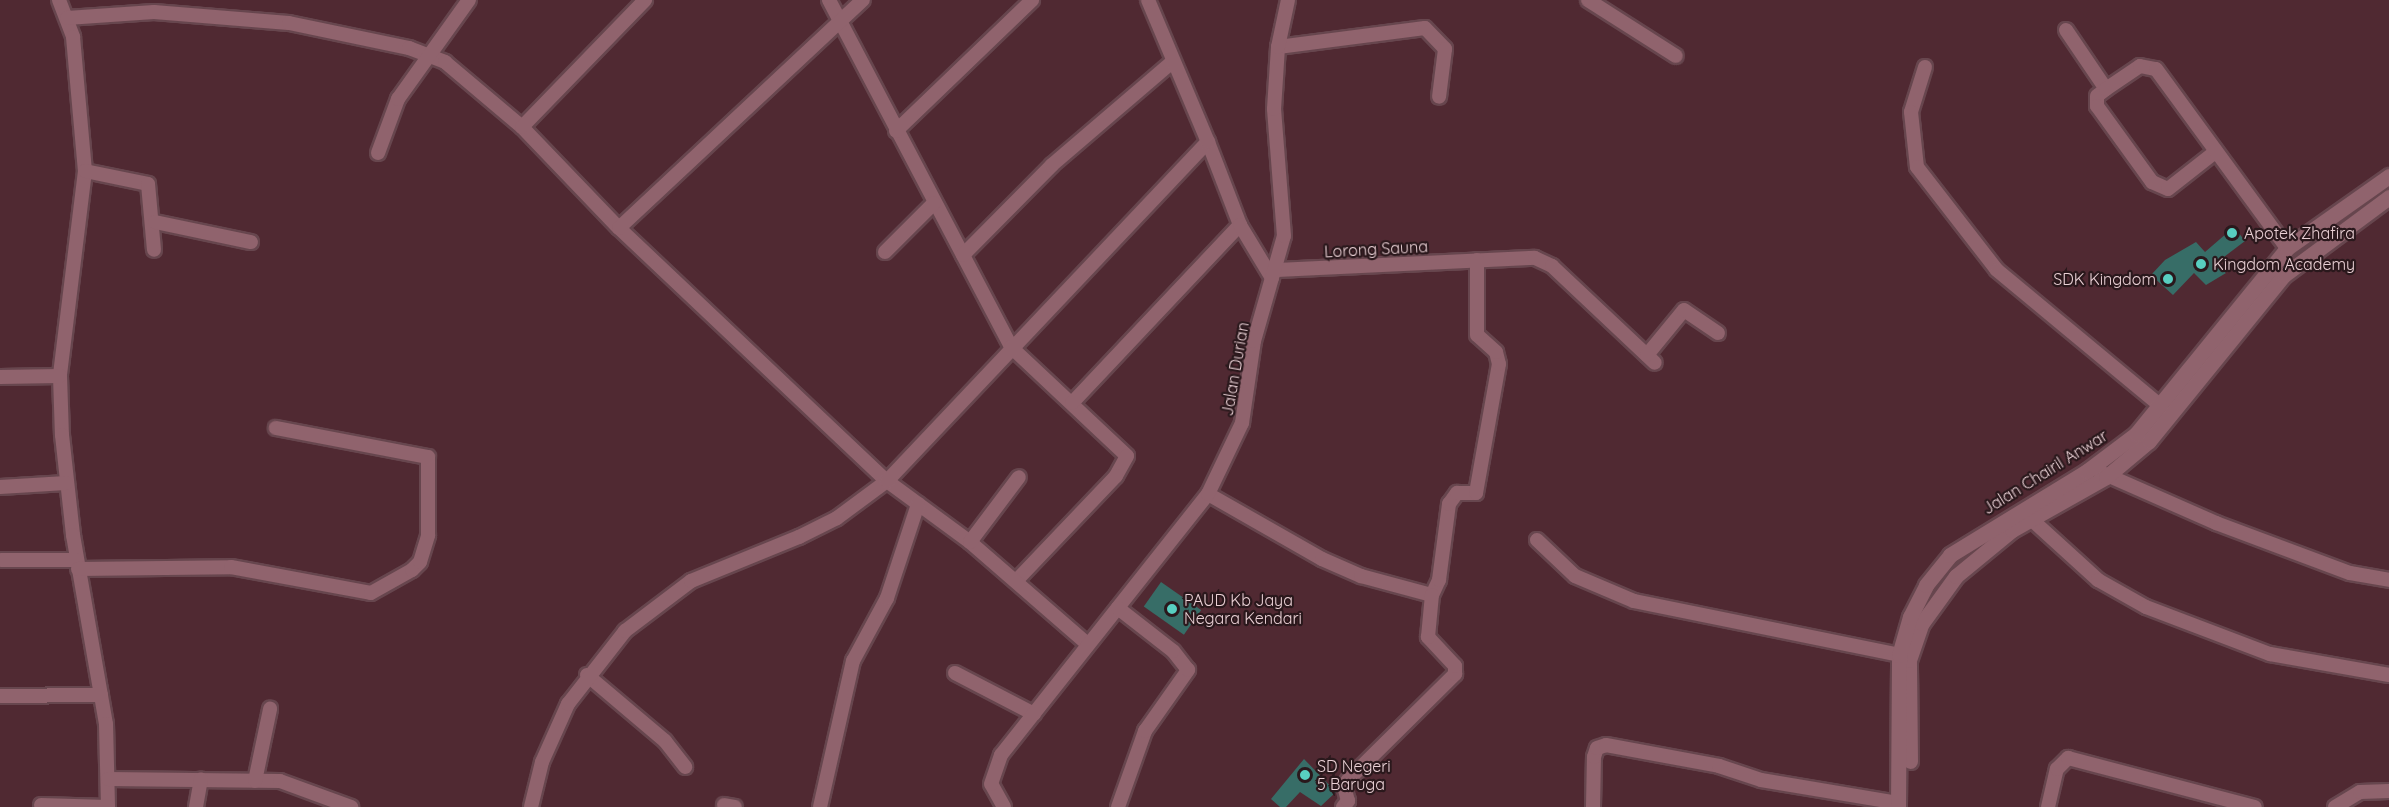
<!DOCTYPE html>
<html>
<head>
<meta charset="utf-8">
<style>
  body { margin:0 }
  #map { position:relative; width:2389px; height:807px; overflow:hidden; background:#502932; font-family:Quicksand,sans-serif }
  div>[style] { position:absolute }
  .building>* { inset:0; background:#376d67; transform-origin:0 0 }
  .roads { filter:drop-shadow(2px 0 #67464e) drop-shadow(-2px 0 #67464e) drop-shadow(0 2px #67464e) drop-shadow(0 -2px #67464e) }
  .minor>* { height:14px; margin:-7px; padding:0 7px; transform-origin:7px; border-radius:7px; background:#90636d }
  .secondary>* { height:15px; margin:-7.5px; padding:0 7.5px; transform-origin:7.5px; border-radius:7.5px; background:#90636d }
  .dots>* { width:16px; height:16px; translate:-50% -50%; box-sizing:border-box; border:3px solid #2a181c; border-radius:50% }
  span { translate:-50% -50%; white-space:nowrap; text-align:center; line-height:1.15; -webkit-text-stroke:4.5px #2a181c; paint-order:stroke }
  .poi-label { font-size:16px; color:#ead0d5 }
  .left { translate:0 -50%; text-align:left }
  .right { translate:-100% -50%; text-align:right }
  .street-label { font-size:16px; color:#ead0d5 }
</style>
</head>
<body>
<div id="map">
  <div class="building">
    <div style="clip-path:polygon(2234px 227px,2245px 241px,2216px 263px,2226px 273px,2206px 285px,2194px 273px,2173px 295px,2151px 275px,2165px 260px,2196px 242px,2205px 252px)"></div>
    <div style="left:1161px;top:582px;width:49px;height:30px;rotate:35deg"></div>
    <div style="clip-path:polygon(1304px 759px,1336px 792px,1321px 806px,1300px 792px,1286px 807px,1280px 807px,1271px 799px)"></div>
  </div>
  <div class="roads">
    <div class="minor">
      <div style="left:59px;top:0;width:40px;rotate:69deg"></div>
      <div style="left:73px;top:37px;width:135px;rotate:84.9deg"></div>
      <div style="left:85px;top:171px;width:207px;rotate:97deg"></div>
      <div style="left:60px;top:376px;width:59px;rotate:88.1deg"></div>
      <div style="left:62px;top:435px;width:101px;rotate:83.7deg"></div>
      <div style="left:73px;top:535px;width:192px;rotate:80.1deg"></div>
      <div style="left:106px;top:724px;width:83px;rotate:88.6deg"></div>
      <div style="left:829px;top:0;width:392px;rotate:62.3deg"></div>
      <div style="left:1011px;top:347px;width:159px;rotate:43.2deg"></div>
      <div style="left:1127px;top:456px;width:23px;rotate:119deg"></div>
      <div style="left:1116px;top:476px;width:145px;rotate:133.6deg"></div>
      <div style="left:1588px;top:0;width:104px;rotate:32.5deg"></div>
      <div style="left:67px;top:18px;width:87px;rotate:-3.9deg"></div>
      <div style="left:154px;top:12px;width:135px;rotate:4.7deg"></div>
      <div style="left:289px;top:23px;width:123px;rotate:11.8deg"></div>
      <div style="left:409px;top:48px;width:39px;rotate:21deg"></div>
      <div style="left:445px;top:62px;width:101px;rotate:40.2deg"></div>
      <div style="left:522px;top:127px;width:140px;rotate:46.2deg"></div>
      <div style="left:619px;top:228px;width:369px;rotate:43.4deg"></div>
      <div style="left:887px;top:481px;width:103px;rotate:36.3deg"></div>
      <div style="left:970px;top:542px;width:154px;rotate:41deg"></div>
      <div style="left:2066px;top:30px;width:71px;rotate:55.9deg"></div>
      <div style="left:2106px;top:89px;width:11px;rotate:142deg"></div>
      <div style="left:2097px;top:96px;width:10px;rotate:90deg"></div>
      <div style="left:2097px;top:106px;width:94px;rotate:54.1deg"></div>
      <div style="left:2152px;top:182px;width:17px;rotate:24deg"></div>
      <div style="left:2168px;top:189px;width:60px;rotate:-38.2deg"></div>
      <div style="left:1278px;top:47px;width:148px;rotate:-7.4deg"></div>
      <div style="left:1425px;top:28px;width:29px;rotate:46deg"></div>
      <div style="left:1445px;top:49px;width:48px;rotate:97.1deg"></div>
      <div style="left:1925px;top:67px;width:47px;rotate:107.3deg"></div>
      <div style="left:1911px;top:112px;width:55px;rotate:83.8deg"></div>
      <div style="left:1917px;top:167px;width:130px;rotate:52.2deg"></div>
      <div style="left:1997px;top:270px;width:213px;rotate:39.7deg"></div>
      <div style="left:2106px;top:89px;width:41px;rotate:-34.1deg"></div>
      <div style="left:2140px;top:66px;width:16px;rotate:11deg"></div>
      <div style="left:2156px;top:69px;width:222px;rotate:53.8deg"></div>
      <div style="left:522px;top:127px;width:177px;rotate:-45.9deg"></div>
      <div style="left:896px;top:131px;width:189px;rotate:-43.9deg"></div>
      <div style="left:1208px;top:142px;width:89px;rotate:68.9deg"></div>
      <div style="left:378px;top:153px;width:58px;rotate:-69.7deg"></div>
      <div style="left:398px;top:99px;width:122px;rotate:-54.4deg"></div>
      <div style="left:85px;top:171px;width:64px;rotate:11.7deg"></div>
      <div style="left:148px;top:184px;width:66px;rotate:84.8deg"></div>
      <div style="left:155px;top:222px;width:98px;rotate:11.8deg"></div>
      <div style="left:619px;top:228px;width:334px;rotate:-43.1deg"></div>
      <div style="left:885px;top:252px;width:69px;rotate:-45deg"></div>
      <div style="left:963px;top:255px;width:127px;rotate:-45.3deg"></div>
      <div style="left:1052px;top:165px;width:157px;rotate:-40.6deg"></div>
      <div style="left:1277px;top:270px;width:258px;rotate:-2.7deg"></div>
      <div style="left:1535px;top:258px;width:19px;rotate:25deg"></div>
      <div style="left:1552px;top:266px;width:141px;rotate:43.3deg"></div>
      <div style="left:1647px;top:355px;width:58px;rotate:-50.6deg"></div>
      <div style="left:1684px;top:310px;width:41px;rotate:34.1deg"></div>
      <div style="left:0;top:377px;width:60px;rotate:-1deg"></div>
      <div style="left:1072px;top:403px;width:245px;rotate:-46.7deg"></div>
      <div style="left:1240px;top:225px;width:62px;rotate:58.9deg"></div>
      <div style="left:2100px;top:472px;width:127px;rotate:23.7deg"></div>
      <div style="left:2216px;top:523px;width:143px;rotate:20.5deg"></div>
      <div style="left:2350px;top:573px;width:40px;rotate:10deg"></div>
      <div style="left:0;top:487px;width:66px;rotate:-3.5deg"></div>
      <div style="left:1208px;top:494px;width:131px;rotate:29.7deg"></div>
      <div style="left:1322px;top:559px;width:43px;rotate:23.6deg"></div>
      <div style="left:1361px;top:576px;width:73px;rotate:15deg"></div>
      <div style="left:1432px;top:595px;width:17px;rotate:-65deg"></div>
      <div style="left:1439px;top:580px;width:77px;rotate:-82.5deg"></div>
      <div style="left:1449px;top:504px;width:14px;rotate:-54deg"></div>
      <div style="left:1457px;top:493px;width:19px"></div>
      <div style="left:1476px;top:493px;width:131px;rotate:-79.9deg"></div>
      <div style="left:1499px;top:364px;width:12px;rotate:-104deg"></div>
      <div style="left:1496px;top:352px;width:25px;rotate:-138deg"></div>
      <div style="left:1477px;top:335px;width:75px;rotate:-90deg"></div>
      <div style="left:2031px;top:519px;width:91px;rotate:42.3deg"></div>
      <div style="left:2098px;top:580px;width:55px;rotate:29.4deg"></div>
      <div style="left:2146px;top:607px;width:133px;rotate:20.8deg"></div>
      <div style="left:2270px;top:654px;width:121px;rotate:10deg"></div>
      <div style="left:1537px;top:540px;width:52px;rotate:43.5deg"></div>
      <div style="left:1575px;top:576px;width:64px;rotate:23deg"></div>
      <div style="left:1634px;top:601px;width:270px;rotate:11.5deg"></div>
      <div style="left:970px;top:542px;width:81px;rotate:-53deg"></div>
      <div style="left:1px;top:560px;width:76px"></div>
      <div style="left:78px;top:569px;width:153px;rotate:-0.7deg"></div>
      <div style="left:231px;top:567px;width:142px;rotate:10.5deg"></div>
      <div style="left:371px;top:593px;width:47px;rotate:-29.3deg"></div>
      <div style="left:412px;top:570px;width:11px;rotate:-45deg"></div>
      <div style="left:420px;top:562px;width:28px;rotate:-73deg"></div>
      <div style="left:428px;top:535px;width:78px;rotate:-90deg"></div>
      <div style="left:428px;top:457px;width:155px;rotate:-169.2deg"></div>
      <div style="left:955px;top:673px;width:89px;rotate:27.4deg"></div>
      <div style="left:587px;top:675px;width:102px;rotate:40.2deg"></div>
      <div style="left:665px;top:741px;width:33px;rotate:52deg"></div>
      <div style="left:0;top:696px;width:101px;rotate:-0.6deg"></div>
      <div style="left:108px;top:779px;width:172px;rotate:0.7deg"></div>
      <div style="left:280px;top:781px;width:76px;rotate:20.1deg"></div>
      <div style="left:255px;top:781px;width:74px;rotate:-78.2deg"></div>
      <div style="left:41px;top:805px;width:67px;rotate:1.7deg"></div>
      <div style="left:724px;top:805px;width:11px;rotate:10deg"></div>
      <div style="left:196px;top:807px;width:28px;rotate:-80deg"></div>
      <div style="left:531px;top:807px;width:46px;rotate:-76.3deg"></div>
      <div style="left:542px;top:762px;width:64px;rotate:-65.9deg"></div>
      <div style="left:568px;top:704px;width:93px;rotate:-52deg"></div>
      <div style="left:625px;top:631px;width:83px;rotate:-37.1deg"></div>
      <div style="left:691px;top:581px;width:117px;rotate:-22.2deg"></div>
      <div style="left:799px;top:537px;width:42px;rotate:-26.6deg"></div>
      <div style="left:837px;top:518px;width:62px;rotate:-36.5deg"></div>
      <div style="left:887px;top:481px;width:467px;rotate:-46.6deg"></div>
      <div style="left:1208px;top:142px;width:154px;rotate:-112.9deg"></div>
      <div style="left:820px;top:807px;width:150px;rotate:-77.3deg"></div>
      <div style="left:853px;top:661px;width:72px;rotate:-61.6deg"></div>
      <div style="left:887px;top:598px;width:99px;rotate:-71.7deg"></div>
      <div style="left:1004px;top:807px;width:26px;rotate:-119deg"></div>
      <div style="left:991px;top:784px;width:31px;rotate:-71deg"></div>
      <div style="left:1001px;top:755px;width:333px;rotate:-51.6deg"></div>
      <div style="left:1208px;top:494px;width:79px;rotate:-64.4deg"></div>
      <div style="left:1242px;top:423px;width:83px;rotate:-81.7deg"></div>
      <div style="left:1254px;top:341px;width:109px;rotate:-74.1deg"></div>
      <div style="left:1284px;top:236px;width:127px;rotate:-94.5deg"></div>
      <div style="left:1274px;top:109px;width:62px;rotate:-86.3deg"></div>
      <div style="left:1278px;top:47px;width:48px;rotate:-78deg"></div>
      <div style="left:1118px;top:807px;width:81px;rotate:-70.4deg"></div>
      <div style="left:1145px;top:731px;width:75px;rotate:-54.8deg"></div>
      <div style="left:1188px;top:670px;width:24px;rotate:-128deg"></div>
      <div style="left:1173px;top:651px;width:70px;rotate:-142deg"></div>
      <div style="left:1343px;top:807px;width:8px;rotate:-50deg"></div>
      <div style="left:1348px;top:801px;width:16px;rotate:-105deg"></div>
      <div style="left:1344px;top:786px;width:7px;rotate:-56deg"></div>
      <div style="left:1348px;top:780px;width:151px;rotate:-44.7deg"></div>
      <div style="left:1455px;top:674px;width:8px;rotate:-90deg"></div>
      <div style="left:1455px;top:666px;width:40px;rotate:-133deg"></div>
      <div style="left:1428px;top:637px;width:42px;rotate:-84.6deg"></div>
      <div style="left:1593px;top:807px;width:50px;rotate:-88.9deg"></div>
      <div style="left:1594px;top:757px;width:9px;rotate:-72deg"></div>
      <div style="left:1597px;top:748px;width:9px;rotate:-18deg"></div>
      <div style="left:1606px;top:745px;width:115px;rotate:10.5deg"></div>
      <div style="left:1719px;top:766px;width:44px;rotate:18.4deg"></div>
      <div style="left:1761px;top:780px;width:140px;rotate:9.5deg"></div>
      <div style="left:2048px;top:807px;width:39px;rotate:-77deg"></div>
      <div style="left:2057px;top:769px;width:16px;rotate:-45deg"></div>
      <div style="left:2068px;top:758px;width:193px;rotate:14.7deg"></div>
      <div style="left:2335px;top:807px;width:29px;rotate:-31deg"></div>
      <div style="left:2360px;top:792px;width:29px;rotate:-2deg"></div>
    </div>
    <div class="secondary">
      <div style="left:1910px;top:761px;width:101px;rotate:-90.6deg"></div>
      <div style="left:1909px;top:660px;width:39px;rotate:-71deg"></div>
      <div style="left:1922px;top:623px;width:58px;rotate:-54.1deg"></div>
      <div style="left:1956px;top:576px;width:72px;rotate:-39.4deg"></div>
      <div style="left:2012px;top:530px;width:108px;rotate:-29.4deg"></div>
      <div style="left:2106px;top:477px;width:56px;rotate:-39.9deg"></div>
      <div style="left:2149px;top:441px;width:214px;rotate:-50.9deg"></div>
      <div style="left:2284px;top:275px;width:131px;rotate:-36.6deg"></div>
      <div style="left:1898px;top:807px;width:152px;rotate:-89.6deg"></div>
      <div style="left:1899px;top:655px;width:40px;rotate:-74deg"></div>
      <div style="left:1910px;top:617px;width:36px;rotate:-63deg"></div>
      <div style="left:1926px;top:585px;width:38px;rotate:-51deg"></div>
      <div style="left:1950px;top:555px;width:161px;rotate:-31.5deg"></div>
      <div style="left:2087px;top:471px;width:61px;rotate:-37.1deg"></div>
      <div style="left:2136px;top:434px;width:240px;rotate:-50.9deg"></div>
      <div style="left:2287px;top:248px;width:125px;rotate:-35.2deg"></div>
    </div>
  </div>
  <div class="dots">
    <div style="left:2232px;top:233px;background:#58cec0"></div>
    <div style="left:2201px;top:264px;background:#58cec0"></div>
    <div style="left:2168px;top:279px;background:#58cec0"></div>
    <div style="left:1172px;top:609px;background:#58cec0"></div>
    <div style="left:1305px;top:775px;background:#58cec0"></div>
  </div>
  <div class="poi-label">
    <span class="left" style="left:2244px;top:233px">Apotek Zhafira</span>
    <span class="left" style="left:2213px;top:264px">Kingdom Academy</span>
    <span class="right" style="left:2156px;top:279px">SDK Kingdom</span>
    <span class="left" style="left:1184px;top:609px">PAUD Kb Jaya<br>Negara Kendari</span>
    <span class="left" style="left:1317px;top:775px">SD Negeri<br>5 Baruga</span>
  </div>
  <div class="street-label">
    <span style="left:1376px;top:249px;rotate:-3deg">Lorong Sauna</span>
    <span style="left:1235px;top:369px;rotate:-80deg">Jalan Durian</span>
    <span style="left:2045px;top:472px;rotate:-32deg">Jalan Chairil Anwar</span>
  </div>
</div>
</body>
</html>
